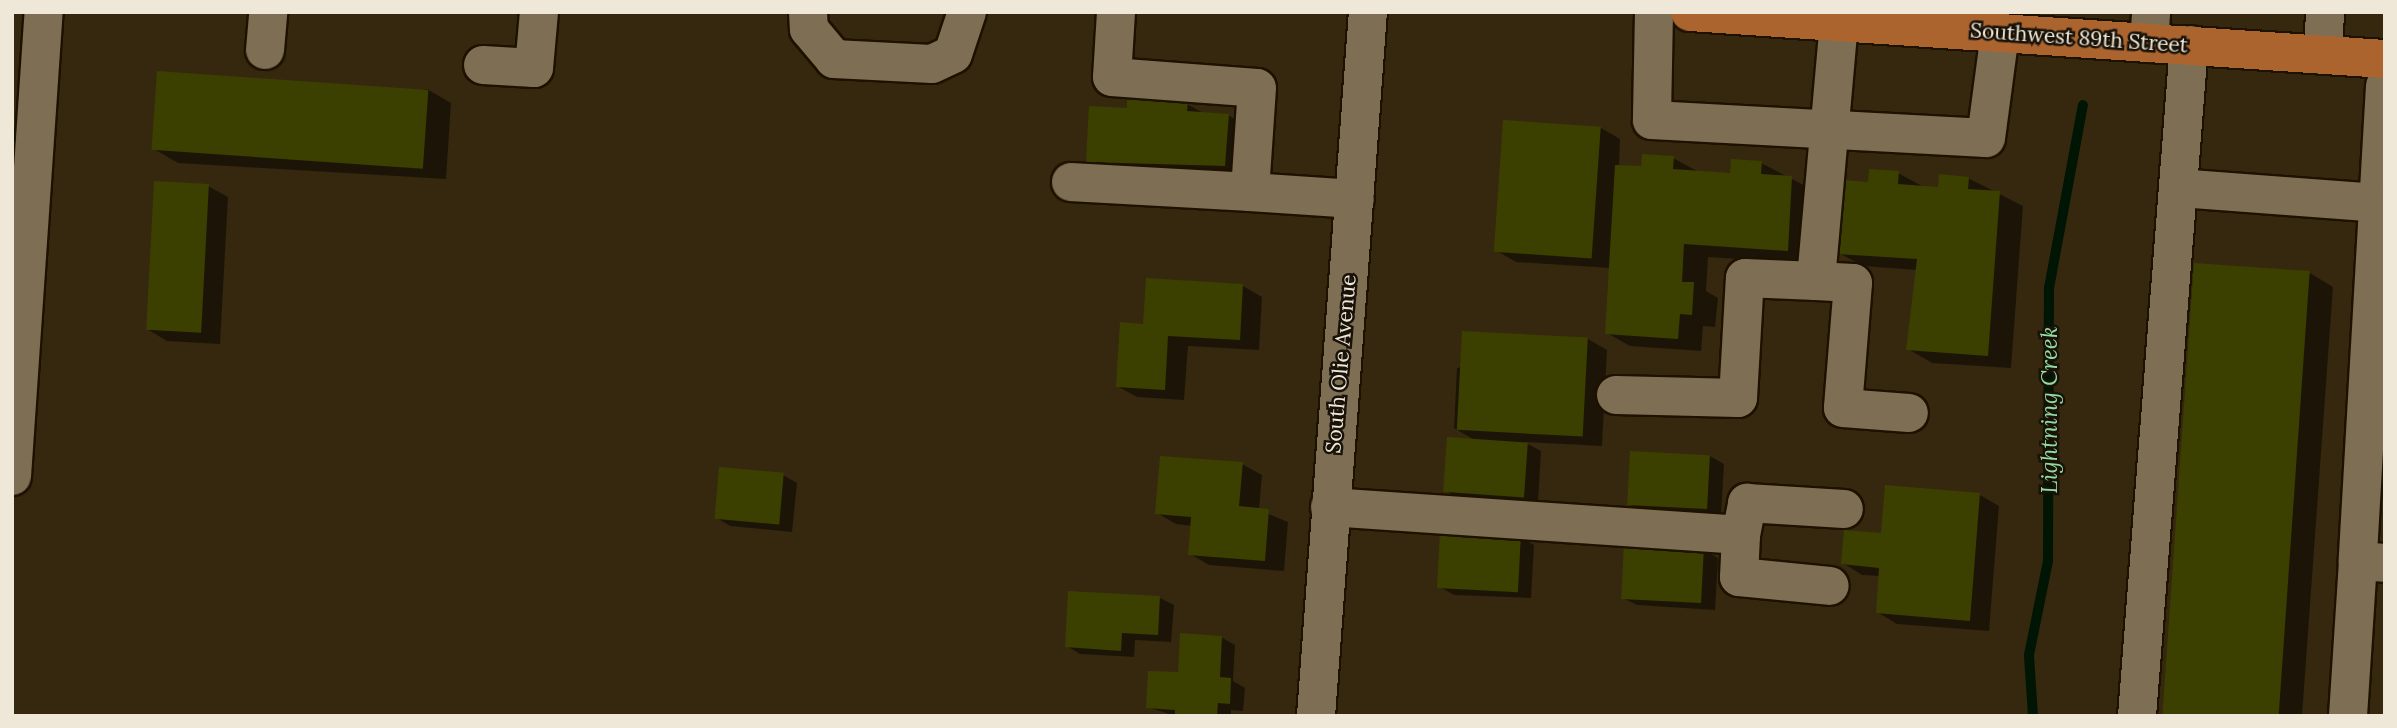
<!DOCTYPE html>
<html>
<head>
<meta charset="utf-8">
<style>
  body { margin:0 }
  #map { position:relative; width:2397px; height:728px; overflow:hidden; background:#36280e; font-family:Lora,serif }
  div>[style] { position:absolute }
  .shadow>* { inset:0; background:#0007 }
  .stream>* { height:10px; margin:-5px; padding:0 5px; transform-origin:5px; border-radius:5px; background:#001504 }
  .building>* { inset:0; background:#3b4000; transform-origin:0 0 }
  .roads { filter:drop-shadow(2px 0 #1d1100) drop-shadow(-2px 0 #1d1100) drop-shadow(0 2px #1d1100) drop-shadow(0 -2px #1d1100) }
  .minor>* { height:38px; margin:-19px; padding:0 19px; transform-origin:19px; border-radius:19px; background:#7e6e53 }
  .major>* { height:38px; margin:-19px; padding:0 19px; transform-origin:19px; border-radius:19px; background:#ac642e }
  span { translate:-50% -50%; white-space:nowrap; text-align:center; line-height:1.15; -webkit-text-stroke:5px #181208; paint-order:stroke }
  .street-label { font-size:21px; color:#efe7d7 }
  .water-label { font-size:23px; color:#93dc9f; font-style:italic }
  .frame { position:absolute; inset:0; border:14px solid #efe7d7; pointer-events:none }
</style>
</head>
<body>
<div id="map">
  <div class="shadow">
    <div style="clip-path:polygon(427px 89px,451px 103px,446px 179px,178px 163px,154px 149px)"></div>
    <div style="clip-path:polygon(1187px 104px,1205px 114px,1228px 115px,1248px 127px,1245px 176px,1107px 172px,1088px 161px)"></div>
    <div style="clip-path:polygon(1601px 128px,1620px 139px,1619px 167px,1643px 168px,1673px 158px,1697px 171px,1732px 175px,1761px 163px,1815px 191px,1811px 264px,1708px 257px,1706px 291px,1718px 298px,1715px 327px,1703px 326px,1701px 351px,1630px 346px,1607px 333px,1611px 268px,1516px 262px,1497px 251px)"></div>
    <div style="clip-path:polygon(1898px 173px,1922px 186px,1940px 189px,1968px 178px,2023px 206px,2011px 368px,1932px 363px,1908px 349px,1917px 270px,1863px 266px,1839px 253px,1869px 184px)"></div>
    <div style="clip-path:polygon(208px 186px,228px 197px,220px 344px,167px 341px,147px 329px)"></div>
    <div style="clip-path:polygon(2310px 273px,2333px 287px,2302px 716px,2163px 716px)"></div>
    <div style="clip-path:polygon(1243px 286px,1262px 297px,1259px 350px,1188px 346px,1184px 400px,1137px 397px,1117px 386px,1144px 325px)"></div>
    <div style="clip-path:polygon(1588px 339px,1607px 350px,1602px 446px,1524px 442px,1541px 451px,1538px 504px,1460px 499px,1446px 491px,1476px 441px,1454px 428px,1457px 368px)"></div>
    <div style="clip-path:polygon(1632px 453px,1710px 456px,1724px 464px,1721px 516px,1643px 512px,1629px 504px)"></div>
    <div style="clip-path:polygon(1242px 464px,1262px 475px,1259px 510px,1288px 522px,1284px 571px,1209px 565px,1190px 554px,1192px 526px,1176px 524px,1157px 513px)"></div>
    <div style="clip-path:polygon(783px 475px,797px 483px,792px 532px,730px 526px,717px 518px)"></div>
    <div style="clip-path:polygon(1886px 487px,1980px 495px,1999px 506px,1989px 631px,1897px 624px,1877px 612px,1880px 576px,1862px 575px,1843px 563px,1882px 535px)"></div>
    <div style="clip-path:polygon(1520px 537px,1534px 545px,1531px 598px,1454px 595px,1440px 587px)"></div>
    <div style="clip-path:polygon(1704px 550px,1718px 558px,1715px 610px,1637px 605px,1623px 598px)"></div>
    <div style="clip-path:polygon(1160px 598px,1174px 605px,1171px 642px,1135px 640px,1134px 657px,1080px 654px,1067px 646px)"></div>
    <div style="clip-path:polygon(1221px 637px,1235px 645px,1233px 681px,1245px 688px,1243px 711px,1231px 710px,1231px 716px,1175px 716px,1148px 707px)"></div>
  </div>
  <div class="stream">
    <div style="left:2033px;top:716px;width:61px;rotate:-93.8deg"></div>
    <div style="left:2029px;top:655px;width:96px;rotate:-78.6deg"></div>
    <div style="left:2048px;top:561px;width:273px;rotate:-89.8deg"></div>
    <div style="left:2049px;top:288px;width:186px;rotate:-79.5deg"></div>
  </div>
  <div class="building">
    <div style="left:157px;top:71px;width:272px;height:79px;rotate:4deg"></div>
    <div style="clip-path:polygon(1127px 99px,1188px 102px,1187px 111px,1229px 114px,1225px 166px,1086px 162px,1089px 106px,1127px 108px)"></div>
    <div style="left:1503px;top:120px;width:98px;height:132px;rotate:4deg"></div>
    <div style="clip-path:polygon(1642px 154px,1674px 156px,1673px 169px,1730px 173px,1731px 159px,1762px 161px,1761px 174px,1792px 176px,1788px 251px,1684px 244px,1682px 282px,1694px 282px,1692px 315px,1680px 314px,1678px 339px,1605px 334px,1615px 165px,1641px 166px)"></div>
    <div style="clip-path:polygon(1869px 169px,1899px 171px,1898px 184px,1938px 187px,1939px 174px,1969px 177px,1968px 189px,2000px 191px,1988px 356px,1906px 350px,1917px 259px,1837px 254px,1843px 180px,1868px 182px)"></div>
    <div style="left:154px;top:181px;width:55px;height:149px;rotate:3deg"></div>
    <div style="left:2194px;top:263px;width:116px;height:454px;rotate:4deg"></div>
    <div style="clip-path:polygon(1146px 278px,1243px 284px,1240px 340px,1168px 336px,1165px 390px,1116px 387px,1120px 322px,1143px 324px)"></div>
    <div style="left:1462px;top:331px;width:126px;height:99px;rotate:3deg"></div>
    <div style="left:1447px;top:437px;width:81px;height:55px;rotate:4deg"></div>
    <div style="left:1630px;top:451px;width:80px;height:54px;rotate:3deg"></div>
    <div style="clip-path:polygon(1160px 456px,1243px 462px,1239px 506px,1269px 509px,1265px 561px,1188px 555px,1191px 517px,1155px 514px)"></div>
    <div style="left:719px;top:467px;width:65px;height:52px;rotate:5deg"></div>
    <div style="clip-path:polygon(1885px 485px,1980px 493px,1970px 621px,1876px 613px,1879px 568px,1841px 564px,1844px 530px,1881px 533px)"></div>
    <div style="left:1440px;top:531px;width:81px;height:57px;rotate:3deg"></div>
    <div style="left:1624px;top:544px;width:80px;height:55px;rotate:3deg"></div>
    <div style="clip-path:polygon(1068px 591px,1160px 596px,1158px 635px,1122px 633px,1121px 651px,1065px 647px)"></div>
    <div style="clip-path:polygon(1180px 633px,1222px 636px,1220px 677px,1231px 678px,1230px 704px,1218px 703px,1217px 716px,1175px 716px,1175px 710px,1146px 708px,1148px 671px,1178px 672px)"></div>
  </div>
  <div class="roads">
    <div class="minor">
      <div style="left:808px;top:12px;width:17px;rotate:87deg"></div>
      <div style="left:809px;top:29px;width:39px;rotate:50deg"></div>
      <div style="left:834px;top:59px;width:98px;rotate:2.9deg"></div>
      <div style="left:932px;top:64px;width:23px;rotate:-25deg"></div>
      <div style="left:953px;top:54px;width:44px;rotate:-71.6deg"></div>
      <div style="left:1116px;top:12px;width:65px;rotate:93.5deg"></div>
      <div style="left:1112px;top:77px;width:145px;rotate:4.3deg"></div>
      <div style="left:1257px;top:88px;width:104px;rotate:93.9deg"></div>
      <div style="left:1250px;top:192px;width:105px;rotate:3.8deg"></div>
      <div style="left:1654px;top:12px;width:108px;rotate:91.1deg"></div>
      <div style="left:1652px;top:120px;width:334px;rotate:3.1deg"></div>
      <div style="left:1986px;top:138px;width:106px;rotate:-82.4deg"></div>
      <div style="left:1839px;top:22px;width:260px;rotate:95.1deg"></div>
      <div style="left:1816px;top:281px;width:37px;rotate:3deg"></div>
      <div style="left:1853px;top:283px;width:125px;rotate:94.6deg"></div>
      <div style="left:1843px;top:408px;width:66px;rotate:4.3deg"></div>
      <div style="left:2149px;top:43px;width:31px;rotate:-86deg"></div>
      <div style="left:265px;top:50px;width:38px;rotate:-85deg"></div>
      <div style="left:2323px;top:55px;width:43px;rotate:-87.3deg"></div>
      <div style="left:483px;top:65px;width:51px;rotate:3.4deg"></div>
      <div style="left:534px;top:68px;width:56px;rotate:-84.9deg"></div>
      <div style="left:2385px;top:86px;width:476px;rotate:93.3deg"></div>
      <div style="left:2358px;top:561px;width:27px;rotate:4deg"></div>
      <div style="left:1071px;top:182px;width:179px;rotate:3.2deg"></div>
      <div style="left:2179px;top:188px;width:200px;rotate:4.3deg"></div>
      <div style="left:1616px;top:395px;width:122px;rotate:1.4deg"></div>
      <div style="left:1738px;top:398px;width:120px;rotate:-86.7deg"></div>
      <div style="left:1745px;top:278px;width:71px;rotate:2.4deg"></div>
      <div style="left:12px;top:476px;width:465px;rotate:-86.1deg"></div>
      <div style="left:1330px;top:507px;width:412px;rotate:3.9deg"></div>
      <div style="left:1741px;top:535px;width:42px;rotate:92.7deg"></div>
      <div style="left:1739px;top:577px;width:91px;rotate:5.6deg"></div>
      <div style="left:1741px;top:535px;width:33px;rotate:-79deg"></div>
      <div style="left:1747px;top:503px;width:97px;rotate:3.5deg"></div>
      <div style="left:1316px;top:716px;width:706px;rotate:-85.78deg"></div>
      <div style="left:2137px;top:716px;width:673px;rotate:-85.57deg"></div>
      <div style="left:2348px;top:716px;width:155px;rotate:-86.3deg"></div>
    </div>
    <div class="major">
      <div style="left:1690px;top:12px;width:697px;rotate:3.87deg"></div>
    </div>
  </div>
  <div class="street-label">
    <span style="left:2079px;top:38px;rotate:4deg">Southwest 89th Street</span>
    <span style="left:1341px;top:364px;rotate:-85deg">South Olie Avenue</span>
  </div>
  <div class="water-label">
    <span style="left:2049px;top:410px;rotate:-90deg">Lightning Creek</span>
  </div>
  <div class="frame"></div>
</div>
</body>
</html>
